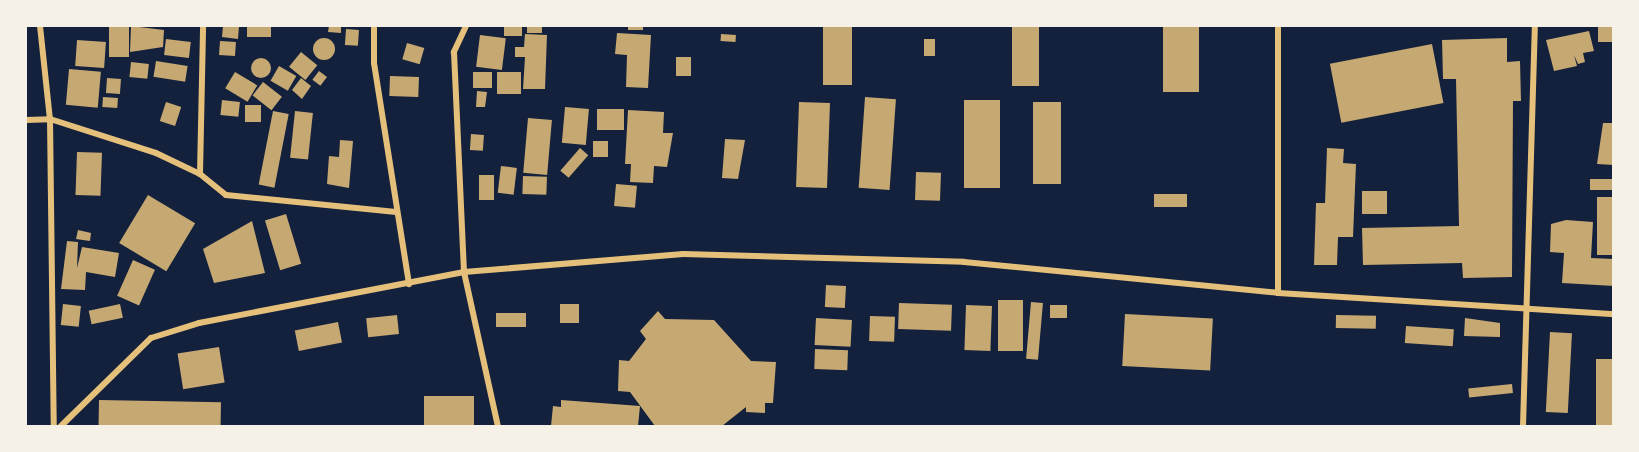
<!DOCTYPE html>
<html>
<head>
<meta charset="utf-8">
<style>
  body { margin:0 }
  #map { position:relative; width:1639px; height:452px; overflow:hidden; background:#14213d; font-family:"Asap Condensed",sans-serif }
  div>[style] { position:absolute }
  .building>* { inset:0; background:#c6a872; transform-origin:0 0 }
  .round { border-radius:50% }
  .minor>* { height:6px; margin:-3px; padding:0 3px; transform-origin:3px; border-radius:3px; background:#e5c07b }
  span { translate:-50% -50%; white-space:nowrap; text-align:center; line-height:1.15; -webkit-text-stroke:6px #f6f1e7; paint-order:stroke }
  .frame { position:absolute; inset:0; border:27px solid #f6f1e7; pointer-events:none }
</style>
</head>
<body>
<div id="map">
  <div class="building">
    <div style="left:109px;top:26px;width:20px;height:31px"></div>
    <div style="clip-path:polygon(131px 26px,164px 30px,163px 47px,130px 52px)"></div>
    <div style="clip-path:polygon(223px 26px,239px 26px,238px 39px,222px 37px)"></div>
    <div style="left:247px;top:26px;width:24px;height:11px"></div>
    <div style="clip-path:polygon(329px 26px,341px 26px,341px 33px,328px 32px)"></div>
    <div style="left:504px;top:26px;width:18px;height:10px"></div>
    <div style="left:527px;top:26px;width:15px;height:7px"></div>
    <div style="left:628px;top:26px;width:15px;height:4px"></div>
    <div style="left:823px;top:26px;width:29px;height:59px"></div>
    <div style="left:1012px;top:26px;width:27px;height:60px"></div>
    <div style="left:1163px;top:26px;width:36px;height:66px"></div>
    <div style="left:1614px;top:27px;width:15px;height:16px;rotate:90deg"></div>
    <div style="left:346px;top:29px;width:13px;height:16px;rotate:4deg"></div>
    <div style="clip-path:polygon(1589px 31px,1594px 51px,1583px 53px,1585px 62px,1578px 64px,1574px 55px,1577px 66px,1554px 71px,1546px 40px)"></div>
    <div style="clip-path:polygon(617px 33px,651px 35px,648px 88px,626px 87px,627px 55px,615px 54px)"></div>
    <div style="clip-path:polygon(525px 34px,547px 35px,545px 89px,523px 89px,525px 57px,515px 57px,515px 47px,524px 47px)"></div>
    <div style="left:721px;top:34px;width:15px;height:7px;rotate:4deg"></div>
    <div style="left:480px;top:35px;width:26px;height:32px;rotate:7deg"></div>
    <div class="round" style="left:313px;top:38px;width:22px;height:22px"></div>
    <div style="clip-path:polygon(1507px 38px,1507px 62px,1520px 61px,1521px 101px,1513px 101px,1512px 277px,1463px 278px,1462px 263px,1363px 265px,1362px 228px,1459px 226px,1456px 79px,1443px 79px,1442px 40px)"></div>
    <div style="left:166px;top:39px;width:25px;height:16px;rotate:7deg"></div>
    <div style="left:924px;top:39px;width:11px;height:17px"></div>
    <div style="left:77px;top:40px;width:29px;height:26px;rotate:4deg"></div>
    <div style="left:220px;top:41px;width:16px;height:14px;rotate:4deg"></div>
    <div style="left:407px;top:43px;width:18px;height:17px;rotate:16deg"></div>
    <div style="left:1432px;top:44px;width:60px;height:104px;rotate:79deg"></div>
    <div style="left:301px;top:52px;width:21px;height:19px;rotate:39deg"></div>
    <div style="left:676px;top:57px;width:15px;height:19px"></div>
    <div class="round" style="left:251px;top:58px;width:20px;height:20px"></div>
    <div style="left:156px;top:61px;width:32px;height:16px;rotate:9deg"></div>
    <div style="left:131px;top:62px;width:18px;height:15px;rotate:6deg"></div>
    <div style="left:279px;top:66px;width:20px;height:17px;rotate:30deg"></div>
    <div style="left:69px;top:69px;width:32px;height:36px;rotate:5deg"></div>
    <div style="left:319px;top:71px;width:10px;height:11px;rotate:37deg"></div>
    <div style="left:235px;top:72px;width:26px;height:19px;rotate:31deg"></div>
    <div style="left:473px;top:72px;width:19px;height:16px"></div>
    <div style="left:497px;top:72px;width:24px;height:22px"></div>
    <div style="left:390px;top:76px;width:29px;height:20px;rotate:2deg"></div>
    <div style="left:107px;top:78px;width:14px;height:15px;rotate:4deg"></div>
    <div style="clip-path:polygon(301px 78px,311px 86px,302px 99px,292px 90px)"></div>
    <div style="left:263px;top:82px;width:24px;height:17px;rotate:38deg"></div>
    <div style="clip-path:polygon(477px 91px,487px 92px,485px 107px,476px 107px)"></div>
    <div style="left:103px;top:97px;width:15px;height:10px;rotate:4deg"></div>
    <div style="left:865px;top:97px;width:31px;height:91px;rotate:4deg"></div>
    <div style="left:222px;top:100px;width:18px;height:15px;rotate:6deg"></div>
    <div style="left:964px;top:100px;width:36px;height:88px"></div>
    <div style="left:166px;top:102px;width:16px;height:20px;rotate:18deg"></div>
    <div style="left:799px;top:102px;width:31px;height:85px;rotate:2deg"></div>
    <div style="left:1033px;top:102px;width:28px;height:82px"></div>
    <div style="left:245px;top:105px;width:16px;height:17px"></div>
    <div style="left:565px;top:107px;width:24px;height:36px;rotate:5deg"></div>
    <div style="left:597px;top:109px;width:27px;height:21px"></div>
    <div style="clip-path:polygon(628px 110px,664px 112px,663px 133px,673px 133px,667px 167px,654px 166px,653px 183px,630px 182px,631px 164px,625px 164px)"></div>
    <div style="left:273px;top:111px;width:16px;height:75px;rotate:11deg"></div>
    <div style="left:295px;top:111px;width:18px;height:47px;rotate:6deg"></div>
    <div style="left:528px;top:118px;width:24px;height:55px;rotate:5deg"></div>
    <div style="clip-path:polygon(1603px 123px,1614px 123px,1614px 165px,1597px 164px)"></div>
    <div style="left:471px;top:134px;width:13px;height:16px;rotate:4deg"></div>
    <div style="clip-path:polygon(725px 139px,745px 140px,738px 179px,722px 178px)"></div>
    <div style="clip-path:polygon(340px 140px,353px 141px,349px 188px,327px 184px,329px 156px,339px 157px)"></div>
    <div style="left:593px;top:141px;width:15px;height:16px"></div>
    <div style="left:580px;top:148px;width:11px;height:30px;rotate:41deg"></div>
    <div style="clip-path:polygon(1327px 148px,1344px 149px,1343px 163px,1356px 164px,1353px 237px,1338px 237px,1337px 265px,1314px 265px,1316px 203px,1325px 203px)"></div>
    <div style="left:77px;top:152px;width:25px;height:43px;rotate:2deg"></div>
    <div style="left:501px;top:166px;width:16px;height:27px;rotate:7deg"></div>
    <div style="left:916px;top:172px;width:25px;height:28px;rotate:2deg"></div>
    <div style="left:479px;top:175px;width:15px;height:25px"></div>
    <div style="left:523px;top:176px;width:24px;height:18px;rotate:2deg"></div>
    <div style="left:1590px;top:179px;width:24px;height:11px"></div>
    <div style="left:616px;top:184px;width:21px;height:22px;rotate:5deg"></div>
    <div style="left:1362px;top:191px;width:25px;height:23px"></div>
    <div style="left:1187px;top:194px;width:13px;height:33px;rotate:90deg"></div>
    <div style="left:148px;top:195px;width:55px;height:56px;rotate:31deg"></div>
    <div style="left:1597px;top:197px;width:17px;height:58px"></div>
    <div style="left:286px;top:214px;width:52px;height:22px;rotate:73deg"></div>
    <div style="clip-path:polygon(1566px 220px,1593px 222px,1591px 258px,1614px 259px,1614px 286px,1562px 283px,1564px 253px,1550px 252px,1551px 224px)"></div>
    <div style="clip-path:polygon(252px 221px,265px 273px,214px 283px,203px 249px)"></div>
    <div style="clip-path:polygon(78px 230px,91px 233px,90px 241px,76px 239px)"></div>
    <div style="clip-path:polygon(67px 241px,78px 242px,77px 268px,82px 247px,119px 253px,115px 277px,86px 272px,85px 290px,61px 289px)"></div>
    <div style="left:133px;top:260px;width:24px;height:39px;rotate:24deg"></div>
    <div style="left:826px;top:285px;width:20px;height:22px;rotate:3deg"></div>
    <div style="left:998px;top:300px;width:25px;height:51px"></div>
    <div style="left:1031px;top:302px;width:12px;height:57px;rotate:5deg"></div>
    <div style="left:899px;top:303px;width:53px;height:26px;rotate:2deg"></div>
    <div style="left:63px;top:304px;width:18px;height:21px;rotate:6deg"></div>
    <div style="left:120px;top:304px;width:14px;height:32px;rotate:78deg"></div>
    <div style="left:560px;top:304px;width:19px;height:19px"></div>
    <div style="left:966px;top:305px;width:26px;height:45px;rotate:2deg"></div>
    <div style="left:1050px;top:305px;width:17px;height:13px"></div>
    <div style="clip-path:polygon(658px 311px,665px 319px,714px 320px,751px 361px,776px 362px,773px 403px,765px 403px,765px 413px,746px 412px,746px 407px,722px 426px,655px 426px,630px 392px,618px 391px,619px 360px,629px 361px,646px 339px,640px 331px)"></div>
    <div style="left:496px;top:313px;width:30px;height:14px"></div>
    <div style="left:1125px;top:314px;width:88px;height:52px;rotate:3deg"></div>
    <div style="left:397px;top:315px;width:19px;height:31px;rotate:84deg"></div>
    <div style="left:1336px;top:315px;width:40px;height:13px;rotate:1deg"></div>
    <div style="left:870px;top:316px;width:25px;height:25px;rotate:2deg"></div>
    <div style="left:816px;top:318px;width:36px;height:27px;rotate:3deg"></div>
    <div style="clip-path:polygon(1465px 318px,1500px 323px,1500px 337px,1464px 336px)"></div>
    <div style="left:338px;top:322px;width:21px;height:44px;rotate:79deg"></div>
    <div style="left:1406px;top:326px;width:48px;height:17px;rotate:4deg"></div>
    <div style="left:1550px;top:332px;width:22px;height:80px;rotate:3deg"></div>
    <div style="left:219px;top:347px;width:36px;height:42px;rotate:81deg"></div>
    <div style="left:815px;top:349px;width:33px;height:20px;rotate:2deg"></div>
    <div style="left:1596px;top:359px;width:18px;height:67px"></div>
    <div style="left:1512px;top:384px;width:9px;height:44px;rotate:84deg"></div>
    <div style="left:424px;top:396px;width:50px;height:30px"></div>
    <div style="left:99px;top:400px;width:122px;height:26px;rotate:1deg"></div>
    <div style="clip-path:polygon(561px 400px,640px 406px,638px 426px,551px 426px,553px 406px,561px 407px)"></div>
  </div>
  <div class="minor">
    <div style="left:40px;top:26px;width:94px;rotate:83.9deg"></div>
    <div style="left:50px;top:119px;width:307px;rotate:89.3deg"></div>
    <div style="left:374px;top:26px;width:37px;rotate:90deg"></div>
    <div style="left:374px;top:63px;width:224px;rotate:81deg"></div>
    <div style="left:466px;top:26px;width:29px;rotate:115deg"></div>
    <div style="left:454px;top:52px;width:220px;rotate:87.4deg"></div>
    <div style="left:464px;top:272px;width:158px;rotate:77.6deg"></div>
    <div style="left:26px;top:120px;width:24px;rotate:-2deg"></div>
    <div style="left:50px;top:119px;width:111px;rotate:17.8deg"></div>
    <div style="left:156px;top:153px;width:49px;rotate:25.5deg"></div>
    <div style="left:200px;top:174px;width:33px;rotate:39deg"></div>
    <div style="left:226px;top:195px;width:171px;rotate:5.7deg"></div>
    <div style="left:200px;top:174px;width:148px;rotate:-88.8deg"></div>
    <div style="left:1278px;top:293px;width:267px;rotate:-90deg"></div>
    <div style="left:61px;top:426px;width:126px;rotate:-44.4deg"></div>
    <div style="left:151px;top:338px;width:50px;rotate:-17.4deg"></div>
    <div style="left:199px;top:323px;width:270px;rotate:-10.9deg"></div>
    <div style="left:464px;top:272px;width:220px;rotate:-4.7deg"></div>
    <div style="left:683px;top:254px;width:281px;rotate:1.6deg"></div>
    <div style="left:964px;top:262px;width:316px;rotate:5.6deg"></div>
    <div style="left:1278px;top:293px;width:337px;rotate:3.6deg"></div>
    <div style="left:1523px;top:426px;width:400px;rotate:-88.3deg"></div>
  </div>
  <div class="frame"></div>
</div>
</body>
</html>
